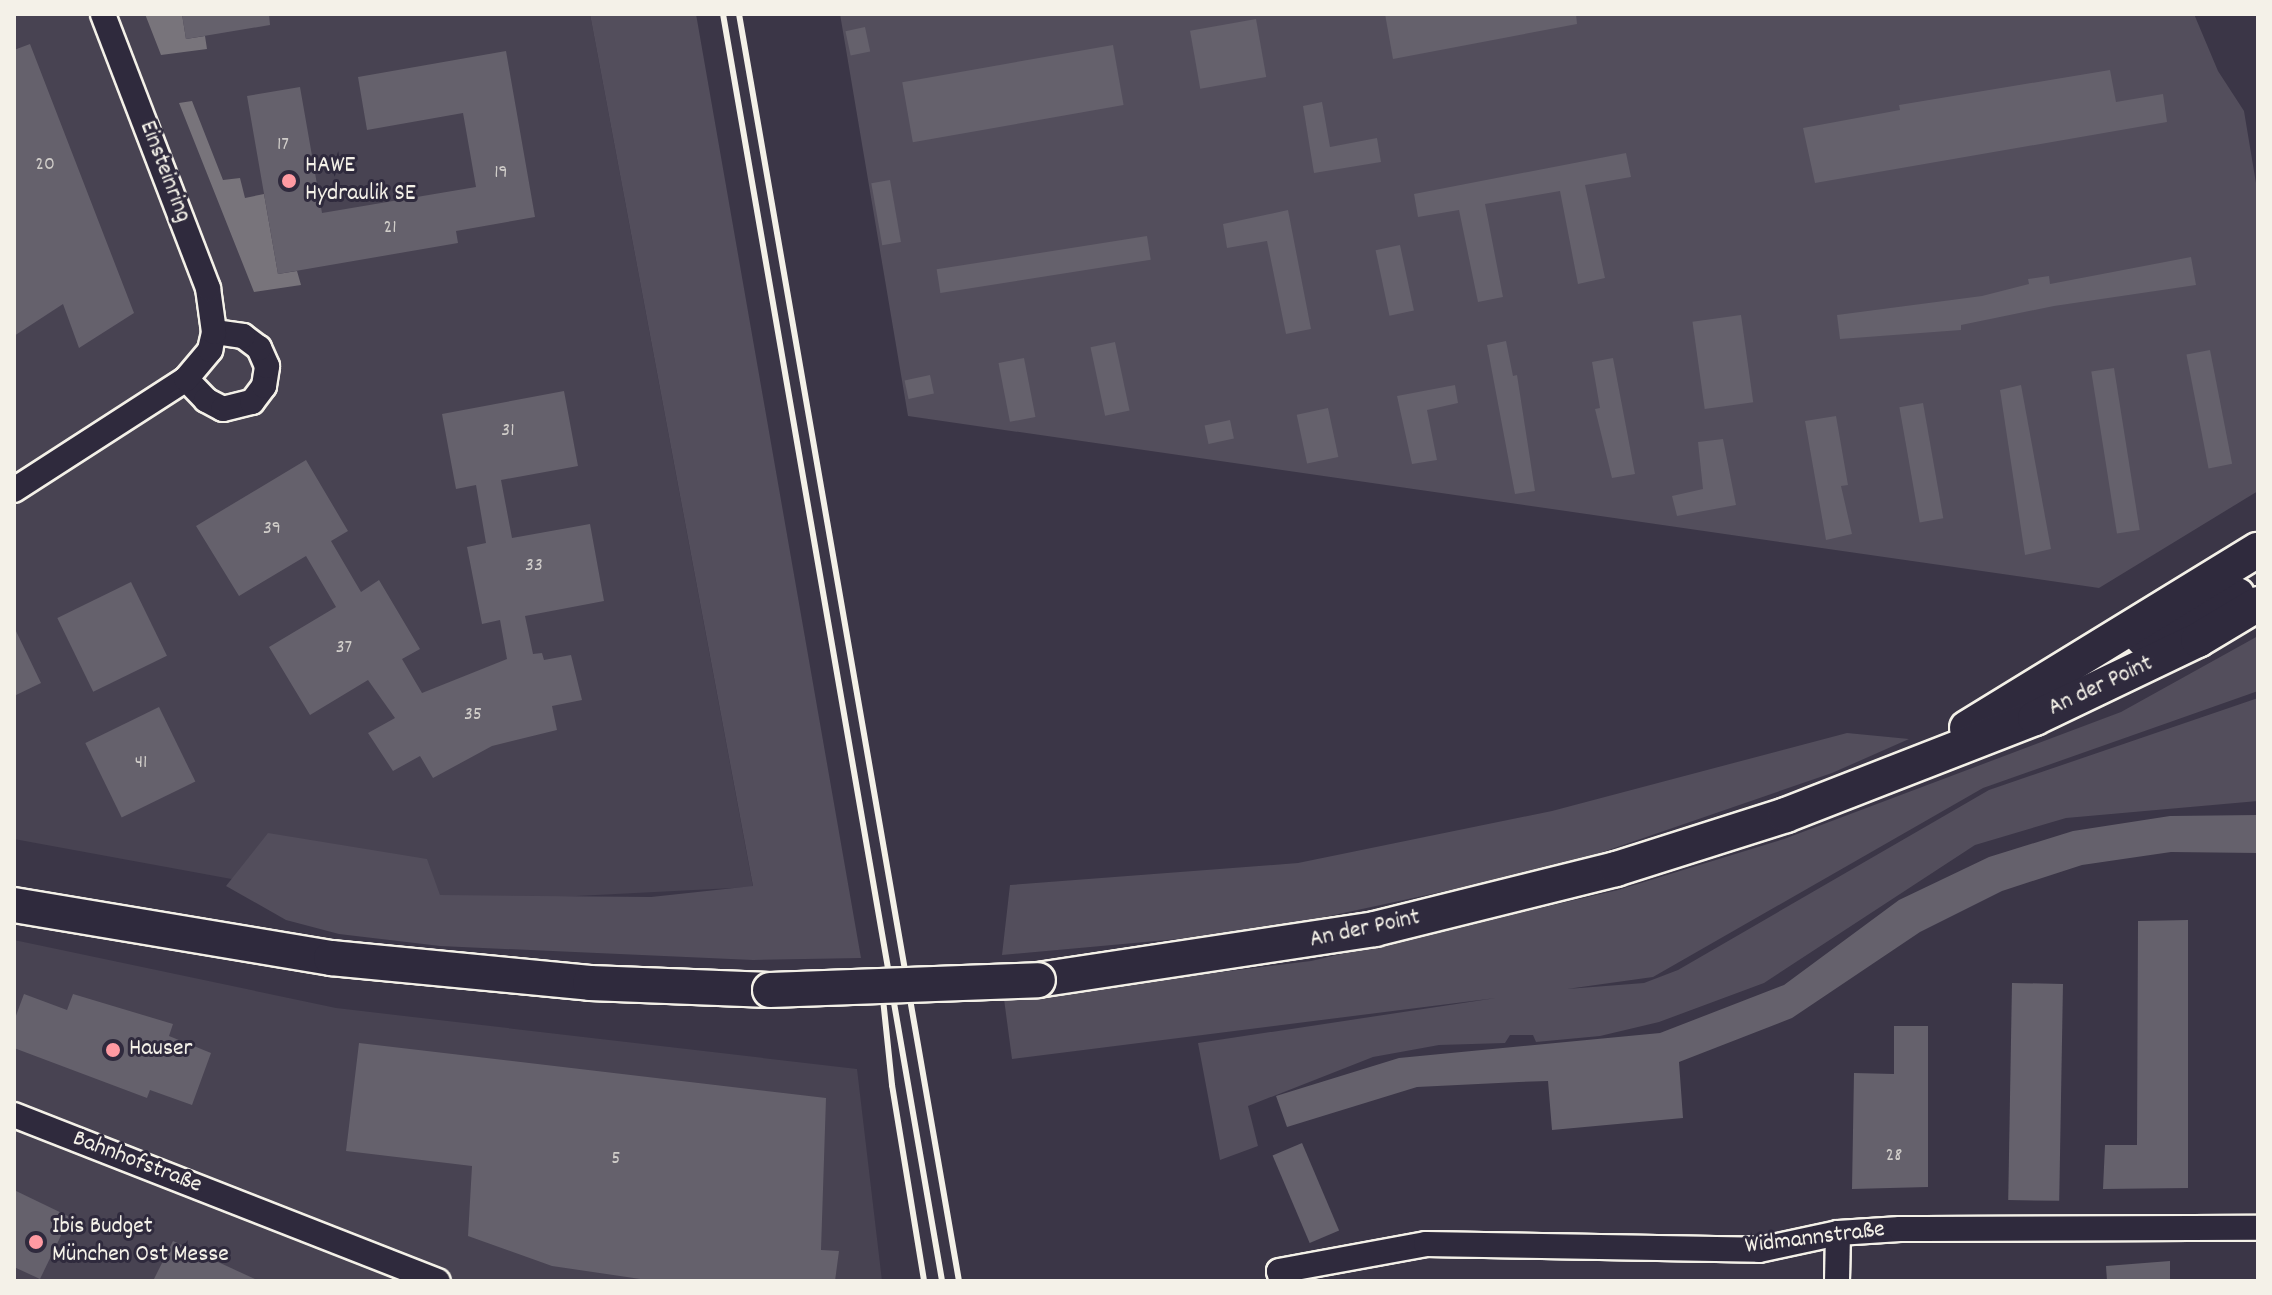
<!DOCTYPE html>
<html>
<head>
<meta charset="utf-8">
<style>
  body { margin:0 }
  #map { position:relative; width:2272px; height:1295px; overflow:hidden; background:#3b3647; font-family:Dekko,sans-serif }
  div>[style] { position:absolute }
  .built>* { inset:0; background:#484352 }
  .green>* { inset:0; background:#534e5c }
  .water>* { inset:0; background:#78747b }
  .building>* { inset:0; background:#65616c; transform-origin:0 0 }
  .roads { filter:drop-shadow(2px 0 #f4f1e8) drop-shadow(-2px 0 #f4f1e8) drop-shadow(0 2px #f4f1e8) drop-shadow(0 -2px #f4f1e8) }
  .street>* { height:24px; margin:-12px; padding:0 12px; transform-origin:12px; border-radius:12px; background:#2f2a3d }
  .secondary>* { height:34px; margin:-17px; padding:0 17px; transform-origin:17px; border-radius:17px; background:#2f2a3d }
  .rail>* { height:6px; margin:-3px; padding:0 3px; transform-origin:3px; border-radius:3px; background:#f4f1e8 }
  .bridges { filter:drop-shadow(2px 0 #f4f1e8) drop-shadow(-2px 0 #f4f1e8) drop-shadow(0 2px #f4f1e8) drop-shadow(0 -2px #f4f1e8) }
  .secondary-bridge>* { height:34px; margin:-17px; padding:0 17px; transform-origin:17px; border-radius:17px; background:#2f2a3d }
  .dots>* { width:22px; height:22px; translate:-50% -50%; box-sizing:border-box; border:4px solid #2f2a3d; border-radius:50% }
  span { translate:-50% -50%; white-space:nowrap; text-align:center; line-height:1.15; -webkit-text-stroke:6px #2f2a3d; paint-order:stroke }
  .number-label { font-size:20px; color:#d0cdc9 }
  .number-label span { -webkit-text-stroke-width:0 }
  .poi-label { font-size:24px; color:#f4f1e8 }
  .left { translate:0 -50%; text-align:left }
  .street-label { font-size:24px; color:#f4f1e8 }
  .frame { position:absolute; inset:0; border:16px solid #f4f1e8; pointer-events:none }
</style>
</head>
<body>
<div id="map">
  <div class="built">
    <div style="clip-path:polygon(14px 14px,590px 14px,753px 887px,378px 906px,14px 839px)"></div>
    <div style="clip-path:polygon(14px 940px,336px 1008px,857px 1069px,882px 1281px,14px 1281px)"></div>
  </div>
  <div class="green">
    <div style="clip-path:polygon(590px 14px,696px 14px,861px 958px,753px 960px,440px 946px,339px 934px,286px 920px,226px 886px,268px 833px,427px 859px,440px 895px,651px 897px,753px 886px)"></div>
    <div style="clip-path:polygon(840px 14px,2194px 14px,2218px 71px,2244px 111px,2258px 195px,2258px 491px,2099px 588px,908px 416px)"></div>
    <div style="clip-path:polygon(2258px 636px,2258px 691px,1983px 788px,1653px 977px,1567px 989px,1644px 983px,1678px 970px,1989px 790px,2258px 698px,2258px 801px,2066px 818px,1975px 845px,1764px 983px,1659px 1022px,1600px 1036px,1536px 1042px,1533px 1035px,1510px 1035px,1505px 1043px,1439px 1045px,1373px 1057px,1248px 1106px,1258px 1146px,1220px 1160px,1198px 1043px,1496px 998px,1012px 1059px,1004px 999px,1311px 961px,1618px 890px,1784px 839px,2121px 712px)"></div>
    <div style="clip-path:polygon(1847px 733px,1909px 739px,1832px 773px,1562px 866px,1255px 932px,1002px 955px,1010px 885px,1298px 863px,1552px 811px)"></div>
  </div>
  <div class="water">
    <div style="clip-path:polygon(145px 14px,182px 14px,186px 39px,205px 36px,207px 49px,161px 55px)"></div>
    <div style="clip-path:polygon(192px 101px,223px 180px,240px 178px,245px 198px,264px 194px,278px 274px,297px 271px,301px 285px,254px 292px,179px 103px)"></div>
  </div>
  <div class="building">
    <div style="clip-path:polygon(182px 14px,269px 14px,270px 25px,186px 39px)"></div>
    <div style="clip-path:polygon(1385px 14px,1576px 14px,1577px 24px,1393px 59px)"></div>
    <div style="left:1256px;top:19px;width:59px;height:67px;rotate:80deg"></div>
    <div style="left:865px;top:27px;width:25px;height:20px;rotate:78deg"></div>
    <div style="clip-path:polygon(30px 44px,134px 313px,79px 348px,63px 304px,14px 336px,14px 50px)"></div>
    <div style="left:1113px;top:45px;width:61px;height:214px;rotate:80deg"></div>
    <div style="clip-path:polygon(506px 51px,535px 217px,456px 231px,458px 243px,278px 274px,247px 96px,300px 87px,322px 213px,476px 187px,463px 113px,367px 130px,358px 77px)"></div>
    <div style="clip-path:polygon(2110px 70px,2116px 102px,2163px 94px,2167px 122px,1815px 183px,1803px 128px,1900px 110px,1899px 105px)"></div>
    <div style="clip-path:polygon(1322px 102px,1330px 147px,1377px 138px,1381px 162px,1314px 173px,1303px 106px)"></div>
    <div style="clip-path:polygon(1626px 153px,1631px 177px,1585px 185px,1605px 278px,1578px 284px,1560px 191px,1485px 204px,1503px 297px,1478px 302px,1459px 210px,1418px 217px,1414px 194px)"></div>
    <div style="left:890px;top:180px;width:63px;height:19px;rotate:80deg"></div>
    <div style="clip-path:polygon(1288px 210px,1311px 329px,1286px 334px,1267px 241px,1227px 248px,1223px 224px)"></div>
    <div style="left:1147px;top:236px;width:24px;height:213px;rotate:81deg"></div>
    <div style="left:1400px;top:245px;width:67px;height:25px;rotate:78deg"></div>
    <div style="clip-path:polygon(2191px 257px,2196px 285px,2054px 306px,1961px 325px,1961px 330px,1840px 339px,1837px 315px,1982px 296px,2029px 284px,2028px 279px,2049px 276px,2050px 284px)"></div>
    <div style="left:1741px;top:315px;width:88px;height:49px;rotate:82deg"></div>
    <div style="clip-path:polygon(1506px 341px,1513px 376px,1517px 375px,1535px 491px,1515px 494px,1487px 345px)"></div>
    <div style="left:1115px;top:342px;width:70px;height:25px;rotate:78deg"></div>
    <div style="left:2210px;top:350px;width:116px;height:24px;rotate:79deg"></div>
    <div style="left:1024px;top:358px;width:60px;height:26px;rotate:79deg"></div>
    <div style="clip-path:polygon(1613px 358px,1635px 474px,1612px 478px,1595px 409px,1600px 408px,1592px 362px)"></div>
    <div style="left:2114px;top:368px;width:164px;height:23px;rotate:81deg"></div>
    <div style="left:930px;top:375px;width:19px;height:26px;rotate:78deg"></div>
    <div style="clip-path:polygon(1455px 385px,1458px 403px,1427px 410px,1437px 460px,1412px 464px,1397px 396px)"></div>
    <div style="clip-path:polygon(2021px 385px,2051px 549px,2025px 555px,2000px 390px)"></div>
    <div style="clip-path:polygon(564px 391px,578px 466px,501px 480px,512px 538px,590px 524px,604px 601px,525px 616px,533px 654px,542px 653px,544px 660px,571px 655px,582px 700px,552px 706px,557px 730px,492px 746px,433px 778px,420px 756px,393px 771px,368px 733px,395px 718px,368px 680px,310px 715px,269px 647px,336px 607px,306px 556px,239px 596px,196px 526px,306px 460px,348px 531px,331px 541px,361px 592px,379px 580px,420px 649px,402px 659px,422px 693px,507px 659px,500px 620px,482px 624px,467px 547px,486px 543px,476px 485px,456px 489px,442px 414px)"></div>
    <div style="left:1923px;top:403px;width:117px;height:24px;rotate:80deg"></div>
    <div style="left:1328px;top:408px;width:50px;height:32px;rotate:78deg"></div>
    <div style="clip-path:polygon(1836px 416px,1848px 485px,1841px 486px,1852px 534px,1826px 540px,1805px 421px)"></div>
    <div style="left:1230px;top:420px;width:19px;height:26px;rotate:78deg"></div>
    <div style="clip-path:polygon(1723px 439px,1736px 505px,1677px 516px,1672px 496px,1703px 489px,1698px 442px)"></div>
    <div style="left:131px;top:582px;width:82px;height:82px;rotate:64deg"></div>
    <div style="clip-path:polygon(14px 627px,41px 683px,14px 696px)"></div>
    <div style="left:159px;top:707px;width:83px;height:82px;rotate:64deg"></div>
    <div style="clip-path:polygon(2258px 815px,2258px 853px,2171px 852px,2082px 865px,2002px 891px,1920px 932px,1792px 1018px,1679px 1062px,1683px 1118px,1552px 1130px,1548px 1081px,1519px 1082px,1417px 1087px,1287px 1127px,1276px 1096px,1399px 1058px,1660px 1033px,1784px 985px,1899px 900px,1989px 857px,2073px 831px,2170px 816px)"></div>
    <div style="clip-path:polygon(2188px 920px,2188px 1188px,2103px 1189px,2105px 1145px,2137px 1145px,2138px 921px)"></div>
    <div style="left:2012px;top:983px;width:51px;height:217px;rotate:1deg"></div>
    <div style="clip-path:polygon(24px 994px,67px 1010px,73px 994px,173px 1024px,169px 1036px,211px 1053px,192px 1105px,150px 1090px,147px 1098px,14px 1048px,14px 1021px)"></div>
    <div style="clip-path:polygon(1894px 1026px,1928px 1026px,1928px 1187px,1852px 1189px,1854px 1073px,1894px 1074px)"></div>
    <div style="clip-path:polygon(359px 1043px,826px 1098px,821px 1250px,839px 1251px,835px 1281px,654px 1281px,552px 1266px,468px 1236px,472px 1166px,346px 1151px)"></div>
    <div style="left:1302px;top:1143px;width:95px;height:32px;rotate:67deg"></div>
    <div style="clip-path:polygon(14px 1190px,70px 1217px,40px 1279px,14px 1267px)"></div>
    <div style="clip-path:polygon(173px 1241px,259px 1281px,153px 1281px)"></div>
    <div style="clip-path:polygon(2170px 1261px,2170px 1281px,2107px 1281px,2106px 1266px)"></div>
  </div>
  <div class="roads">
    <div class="street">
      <div style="left:186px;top:379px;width:29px;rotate:46deg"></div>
      <div style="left:206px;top:400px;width:19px;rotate:28deg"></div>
      <div style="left:223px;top:409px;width:30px;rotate:-14deg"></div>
      <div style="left:252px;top:402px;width:20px;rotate:-53deg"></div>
      <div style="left:264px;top:386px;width:20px;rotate:-81deg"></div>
      <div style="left:267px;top:366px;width:20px;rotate:-114deg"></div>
      <div style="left:259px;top:348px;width:20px;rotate:-143deg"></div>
      <div style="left:243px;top:336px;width:29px;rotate:-172deg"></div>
      <div style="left:14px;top:490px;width:205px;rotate:-32.8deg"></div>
      <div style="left:186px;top:379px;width:38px;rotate:-50deg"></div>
      <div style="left:210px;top:350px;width:18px;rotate:-77deg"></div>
      <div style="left:214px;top:332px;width:44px;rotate:-97.8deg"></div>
      <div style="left:208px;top:288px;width:293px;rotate:-111deg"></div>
      <div style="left:14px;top:1115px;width:455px;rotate:21.4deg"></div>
      <div style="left:1282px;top:1281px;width:10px;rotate:-107deg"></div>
      <div style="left:1279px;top:1271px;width:149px;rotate:-10.4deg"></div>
      <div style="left:1426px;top:1244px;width:333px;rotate:1deg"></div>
      <div style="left:1759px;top:1250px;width:81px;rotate:-12.1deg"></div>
      <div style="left:1838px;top:1233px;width:62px;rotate:-3.7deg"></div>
      <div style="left:1900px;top:1229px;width:358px;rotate:-0.2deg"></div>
      <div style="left:1837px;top:1281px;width:48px;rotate:-88.8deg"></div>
    </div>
    <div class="secondary">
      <div style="left:2143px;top:639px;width:104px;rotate:-25.1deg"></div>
      <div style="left:1967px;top:728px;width:341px;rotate:-31.5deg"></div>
      <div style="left:14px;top:905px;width:321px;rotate:9.5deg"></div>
      <div style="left:331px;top:958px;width:260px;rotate:5.5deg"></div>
      <div style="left:590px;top:983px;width:180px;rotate:2.2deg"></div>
      <div style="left:1038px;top:980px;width:341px;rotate:-8.6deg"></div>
      <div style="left:1375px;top:929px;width:248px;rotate:-14deg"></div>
      <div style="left:1616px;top:869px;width:178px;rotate:-17.6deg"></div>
      <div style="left:1786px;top:815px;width:267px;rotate:-21.3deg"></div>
      <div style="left:2035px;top:718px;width:181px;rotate:-25.6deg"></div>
      <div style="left:2198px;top:640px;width:70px;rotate:-31deg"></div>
    </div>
  </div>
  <div class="rail">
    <div style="left:723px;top:14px;width:1286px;rotate:80.19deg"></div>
    <div style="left:739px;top:14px;width:1286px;rotate:80.15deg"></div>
    <div style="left:881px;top:980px;width:106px;rotate:84deg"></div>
    <div style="left:892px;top:1085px;width:199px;rotate:80.7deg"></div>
  </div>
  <div class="bridges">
    <div class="secondary-bridge">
      <div style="left:770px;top:990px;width:268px;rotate:-2.1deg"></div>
    </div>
  </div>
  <div class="dots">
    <div style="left:289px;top:181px;background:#ff9aa2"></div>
    <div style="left:113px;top:1050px;background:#ff9aa2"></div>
    <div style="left:36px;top:1242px;background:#ff9aa2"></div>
  </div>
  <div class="number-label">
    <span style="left:283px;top:145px">17</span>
    <span style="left:45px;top:165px">20</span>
    <span style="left:501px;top:173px">19</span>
    <span style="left:390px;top:228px">21</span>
    <span style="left:508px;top:431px">31</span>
    <span style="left:272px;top:529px">39</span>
    <span style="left:534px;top:566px">33</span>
    <span style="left:344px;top:648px">37</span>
    <span style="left:473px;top:715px">35</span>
    <span style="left:141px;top:763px">41</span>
    <span style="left:1894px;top:1156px">28</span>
    <span style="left:616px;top:1159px">5</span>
  </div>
  <div class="poi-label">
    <span class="left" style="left:305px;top:181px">HAWE<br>Hydraulik SE</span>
    <span class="left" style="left:129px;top:1050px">Hauser</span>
    <span class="left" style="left:52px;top:1242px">Ibis Budget<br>München Ost Messe</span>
  </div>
  <div class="street-label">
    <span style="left:164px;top:172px;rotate:69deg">Einsteinring</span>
    <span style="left:2101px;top:687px;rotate:-25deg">An der Point</span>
    <span style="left:1365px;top:930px;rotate:-12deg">An der Point</span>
    <span style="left:137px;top:1163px;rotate:21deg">Bahnhofstraße</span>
    <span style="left:1815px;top:1239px;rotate:-7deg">Widmannstraße</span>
  </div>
  <div class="frame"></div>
</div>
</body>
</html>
